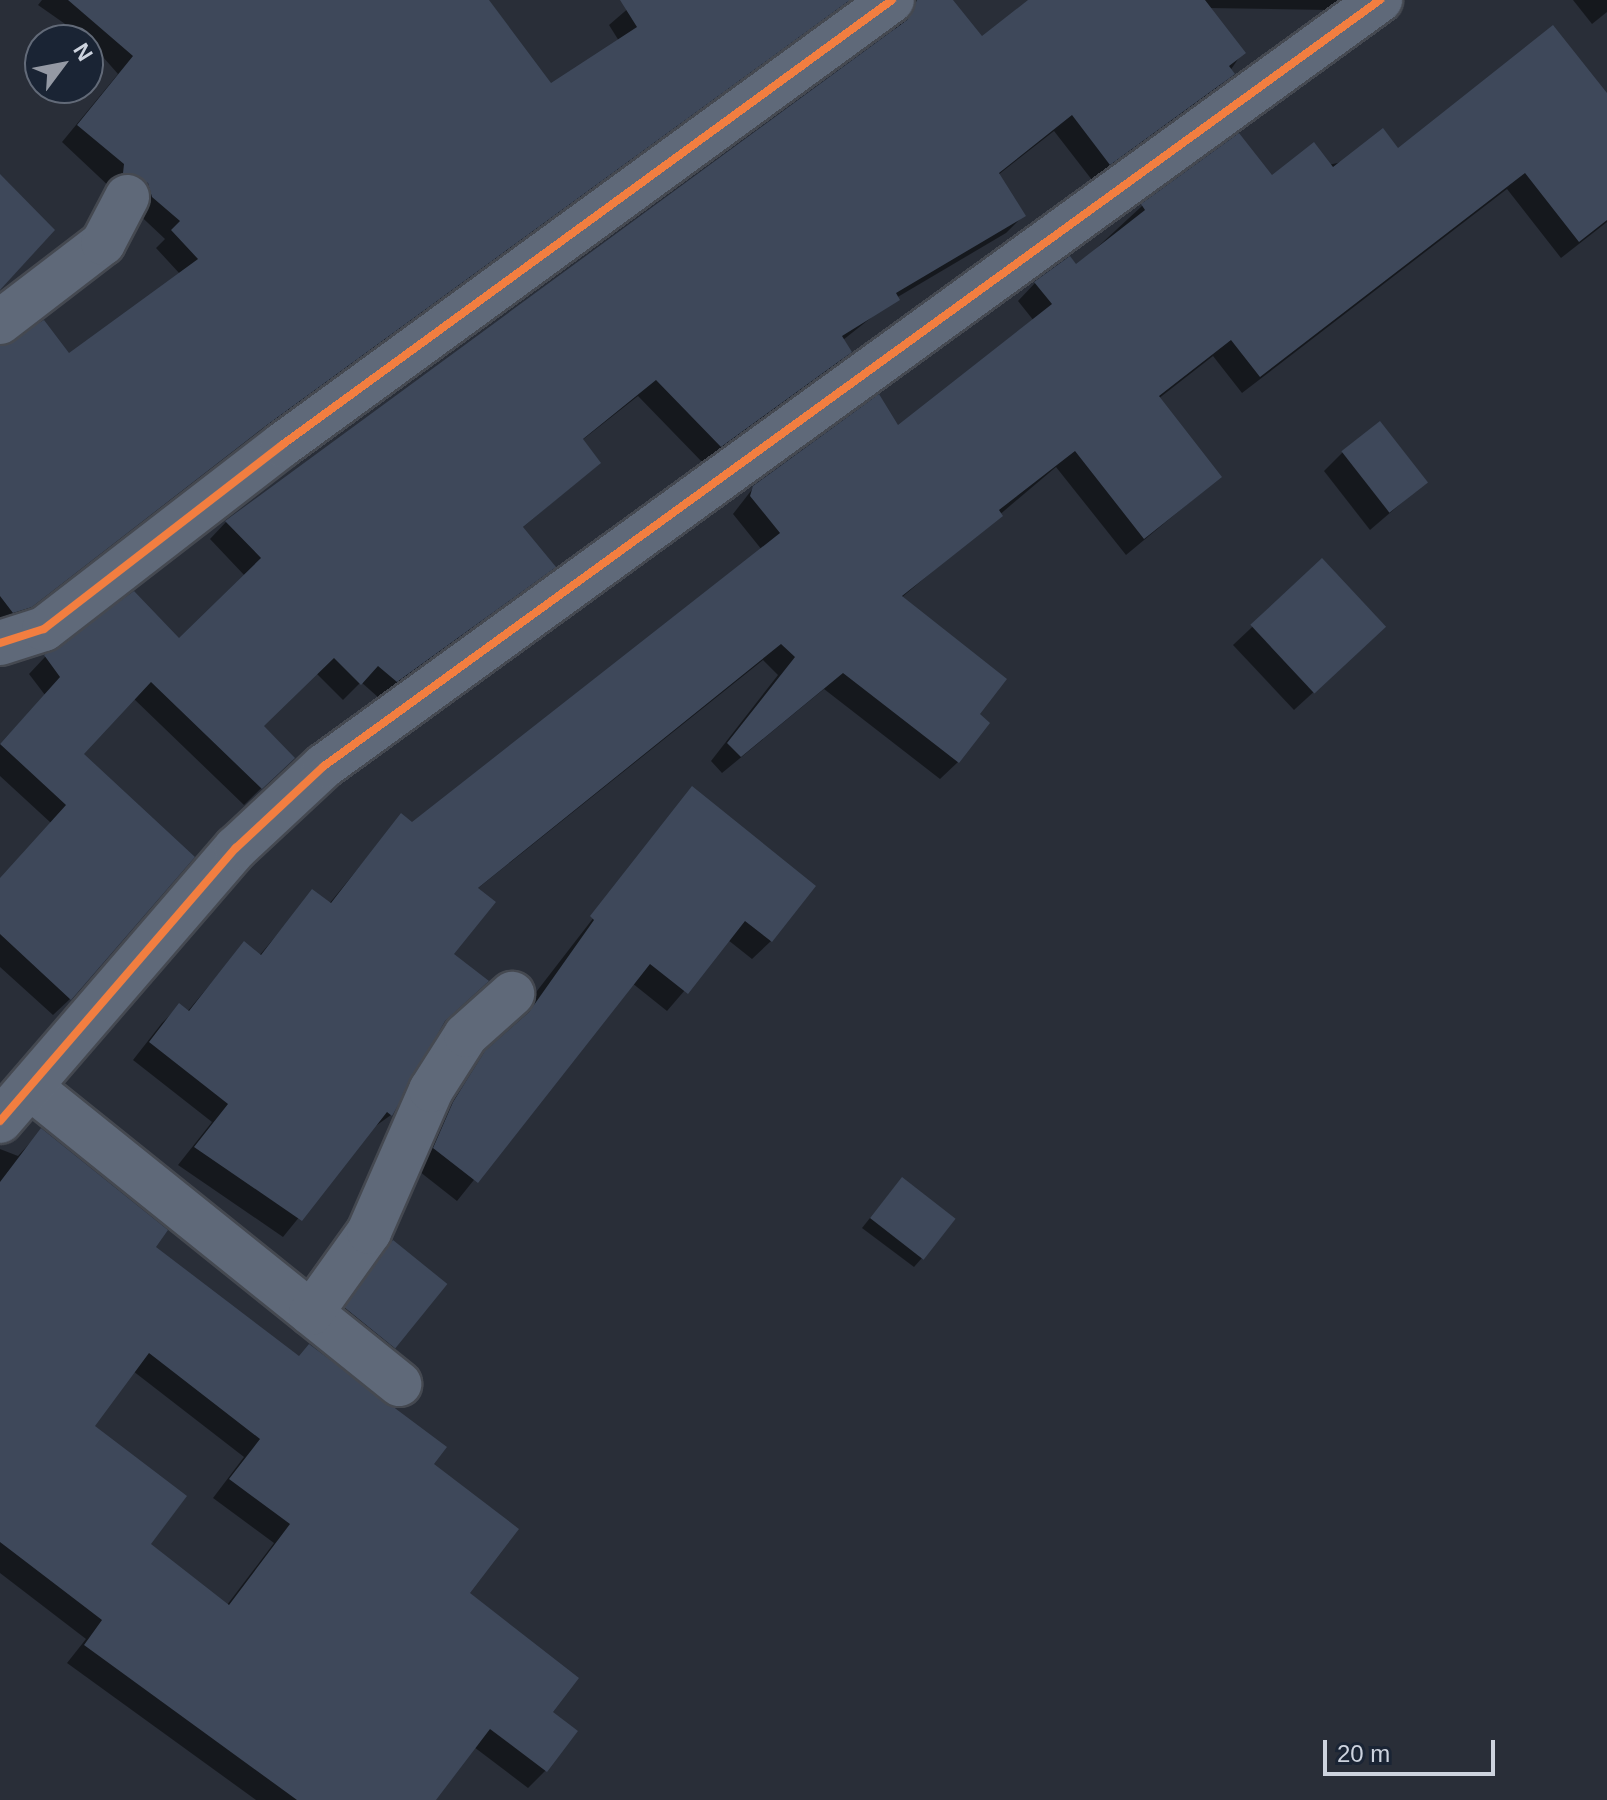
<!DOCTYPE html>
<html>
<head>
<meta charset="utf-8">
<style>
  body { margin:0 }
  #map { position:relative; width:1607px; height:1800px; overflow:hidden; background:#292e38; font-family:Helvetica,sans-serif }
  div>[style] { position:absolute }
  .shadow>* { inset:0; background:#0007 }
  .building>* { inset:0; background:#3e485a; transform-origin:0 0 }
  .roads { filter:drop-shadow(2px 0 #454951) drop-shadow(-2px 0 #454951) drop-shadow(0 2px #454951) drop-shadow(0 -2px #454951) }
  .minor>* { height:44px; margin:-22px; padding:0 22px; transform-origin:22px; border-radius:22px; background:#5f6979 }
  .cycleway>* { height:8px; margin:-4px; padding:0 4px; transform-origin:4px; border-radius:4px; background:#f27e40 }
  span { translate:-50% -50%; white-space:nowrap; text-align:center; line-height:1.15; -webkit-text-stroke:6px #1a2434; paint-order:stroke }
  .north { position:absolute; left:24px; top:24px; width:80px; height:80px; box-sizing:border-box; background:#1a2434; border:2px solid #626a78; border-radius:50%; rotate:58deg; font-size:22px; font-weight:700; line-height:32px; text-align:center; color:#cdd3de }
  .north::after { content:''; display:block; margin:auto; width:28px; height:36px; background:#9499a4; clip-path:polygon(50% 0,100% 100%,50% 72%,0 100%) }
  .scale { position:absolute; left:1323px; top:1740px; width:172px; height:36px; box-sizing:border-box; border:4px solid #cdd3de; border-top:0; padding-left:10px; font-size:24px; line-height:28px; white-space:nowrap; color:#cdd3de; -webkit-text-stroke:6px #1a2434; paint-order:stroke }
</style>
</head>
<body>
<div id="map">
  <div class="shadow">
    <div style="clip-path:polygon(42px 0,432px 0,551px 86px,619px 41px,609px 25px,638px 0,853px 0,248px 441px,13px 623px,0 624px,0 346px,68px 356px,180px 274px,156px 248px,165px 239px,62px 142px,118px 74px,88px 40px,38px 5px)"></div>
    <div style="clip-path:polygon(890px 0,951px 0,981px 39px,1032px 0,1343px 0,1328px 10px,1208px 8px,1243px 52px,1216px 91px,1092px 180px,1054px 131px,998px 175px,1023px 216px,1006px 233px,896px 298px,843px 340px,850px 352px,833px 369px,703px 463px,638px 396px,581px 441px,599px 463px,522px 528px,553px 567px,379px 698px,361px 682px,343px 700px,316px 673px,262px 726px,292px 758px,244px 805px,133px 698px,81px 754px,70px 999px,53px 1015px,0 967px,0 879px,51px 823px,0 776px,0 744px,45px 695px,29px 674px,45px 657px,179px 641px,245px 576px,210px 539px,226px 522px,893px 33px,901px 14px)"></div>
    <div style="clip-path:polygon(1573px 0,1607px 0,1607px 12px,1592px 24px)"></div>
    <div style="clip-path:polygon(1607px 102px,1607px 222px,1561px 258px,1507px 189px,1242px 393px,1213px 356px,1158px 399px,1220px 477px,1126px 555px,1056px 467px,901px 598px,977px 715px,958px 762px,940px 779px,824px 689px,722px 773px,711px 761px,778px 675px,763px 660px,477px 889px,452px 955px,442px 1023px,391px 1115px,370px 1130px,283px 1237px,178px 1165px,212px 1122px,133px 1060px,162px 1023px,179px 1006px,187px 1012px,244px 944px,259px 956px,313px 892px,329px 904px,401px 816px,412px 824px,762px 550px,733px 514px,754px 487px,897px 428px,1034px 321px,1018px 301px,1035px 283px,1069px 259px,1076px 267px,1142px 206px,1239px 136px,1271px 178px)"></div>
    <div style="clip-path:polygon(1343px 452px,1426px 482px,1370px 530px,1324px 471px)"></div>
    <div style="clip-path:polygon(1322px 561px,1365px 645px,1294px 710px,1233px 645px)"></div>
    <div style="clip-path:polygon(693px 789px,771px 941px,752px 959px,728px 940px,667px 1011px,632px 983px,457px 1201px,415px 1168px,435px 1123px)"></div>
    <div style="clip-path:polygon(evenodd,41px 1131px,153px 1247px,431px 1464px,467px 1594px,550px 1712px,546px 1770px,528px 1788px,474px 1747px,434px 1800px,256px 1800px,67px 1663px,86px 1639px,0 1573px,0 1149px,18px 1156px,41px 1131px,133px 1371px,244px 1457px,213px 1498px,274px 1543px,227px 1605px,148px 1545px,92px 1426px,133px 1371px)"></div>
    <div style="clip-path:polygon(894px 1188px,922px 1258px,914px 1267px,862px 1228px)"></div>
    <div style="clip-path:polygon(393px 1243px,395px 1348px,377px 1366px,328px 1328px)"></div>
  </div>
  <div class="building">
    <div style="clip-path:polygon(68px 0,489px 0,551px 83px,637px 27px,620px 0,850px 0,267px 425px,32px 607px,13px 613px,0 596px,0 346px,44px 320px,69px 353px,198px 259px,171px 230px,180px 221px,152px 197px,148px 183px,123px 173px,124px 164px,77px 125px,133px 56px)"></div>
    <div style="clip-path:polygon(917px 0,953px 0,982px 36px,1028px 0,1205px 0,1246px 53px,1229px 66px,1235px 74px,1110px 165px,1072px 115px,999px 173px,1026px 216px,896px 293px,900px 300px,842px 336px,852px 352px,721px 447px,656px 380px,583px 439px,601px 463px,523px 527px,556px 567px,397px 682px,378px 666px,361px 685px,334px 658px,264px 726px,295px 758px,262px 789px,151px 682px,84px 754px,195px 857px,71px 1000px,0 934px,0 878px,66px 805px,0 744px,60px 677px,44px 655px,134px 591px,179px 638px,261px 558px,225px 521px,907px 20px)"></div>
    <div style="clip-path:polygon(1553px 25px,1607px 93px,1607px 220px,1579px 242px,1525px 173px,1260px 377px,1231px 340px,1159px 396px,1222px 477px,1144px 539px,1075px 451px,999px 510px,1003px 516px,902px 596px,1007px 679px,980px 714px,990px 723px,959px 763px,843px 673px,741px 757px,727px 743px,795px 657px,781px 644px,478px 888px,496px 902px,454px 954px,489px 981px,445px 1021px,392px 1116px,387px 1112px,302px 1221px,194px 1147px,228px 1104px,149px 1042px,179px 1003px,189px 1011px,244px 941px,261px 955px,312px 889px,331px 903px,401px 813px,412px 822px,780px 533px,750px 496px,753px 486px,879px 394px,898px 425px,1052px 304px,1034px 282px,1070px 256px,1076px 264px,1145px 210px,1141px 204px,1239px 133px,1272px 175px,1314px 142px,1333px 167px,1383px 128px,1398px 148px)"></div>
    <div style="clip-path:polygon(0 174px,55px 230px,0 290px)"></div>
    <div style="left:1380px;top:421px;width:78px;height:49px;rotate:52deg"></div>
    <div style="left:1322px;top:558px;width:94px;height:98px;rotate:47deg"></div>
    <div style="clip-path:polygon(692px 786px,816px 886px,772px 942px,745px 921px,688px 994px,650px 964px,478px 1183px,433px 1148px,453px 1102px,485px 1051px,529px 1012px,594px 920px,590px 916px)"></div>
    <div style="clip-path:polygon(evenodd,41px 1128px,168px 1230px,156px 1247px,299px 1356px,309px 1344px,447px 1447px,434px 1464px,519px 1529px,470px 1593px,579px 1678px,553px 1712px,578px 1731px,547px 1772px,490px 1729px,436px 1800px,297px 1800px,84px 1645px,102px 1620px,0 1542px,0 1182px,41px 1128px,149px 1353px,260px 1439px,229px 1479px,290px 1524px,229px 1605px,151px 1544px,187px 1496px,95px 1426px,149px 1353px)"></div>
    <div style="left:902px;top:1177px;width:68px;height:52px;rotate:38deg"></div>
    <div style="left:393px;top:1240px;width:70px;height:83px;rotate:39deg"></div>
  </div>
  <div class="roads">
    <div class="minor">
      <div style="left:0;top:322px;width:130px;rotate:-37.5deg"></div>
      <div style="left:103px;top:243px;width:52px;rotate:-62.4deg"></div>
      <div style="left:0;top:643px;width:46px;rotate:-17.7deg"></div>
      <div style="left:44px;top:629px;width:301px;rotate:-37.7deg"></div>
      <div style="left:282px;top:445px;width:755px;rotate:-36.11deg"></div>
      <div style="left:30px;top:1087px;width:474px;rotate:38.8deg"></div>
      <div style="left:0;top:1121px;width:361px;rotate:-49.2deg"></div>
      <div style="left:236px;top:848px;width:120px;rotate:-43deg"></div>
      <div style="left:324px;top:766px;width:1305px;rotate:-35.96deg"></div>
      <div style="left:311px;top:1313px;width:100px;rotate:-54.4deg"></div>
      <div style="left:369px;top:1232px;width:155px;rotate:-66.4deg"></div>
      <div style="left:431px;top:1090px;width:65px;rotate:-57.5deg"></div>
      <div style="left:466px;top:1035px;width:62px;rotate:-41.7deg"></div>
    </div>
  </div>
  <div class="cycleway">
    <div style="left:0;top:643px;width:46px;rotate:-17.7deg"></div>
    <div style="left:44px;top:629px;width:301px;rotate:-37.7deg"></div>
    <div style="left:282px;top:445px;width:755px;rotate:-36.11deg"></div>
    <div style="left:0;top:1121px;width:361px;rotate:-49.2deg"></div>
    <div style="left:236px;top:848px;width:120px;rotate:-43deg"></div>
    <div style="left:324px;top:766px;width:1305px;rotate:-35.96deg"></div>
  </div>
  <div class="north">N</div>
  <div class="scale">20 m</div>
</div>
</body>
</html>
